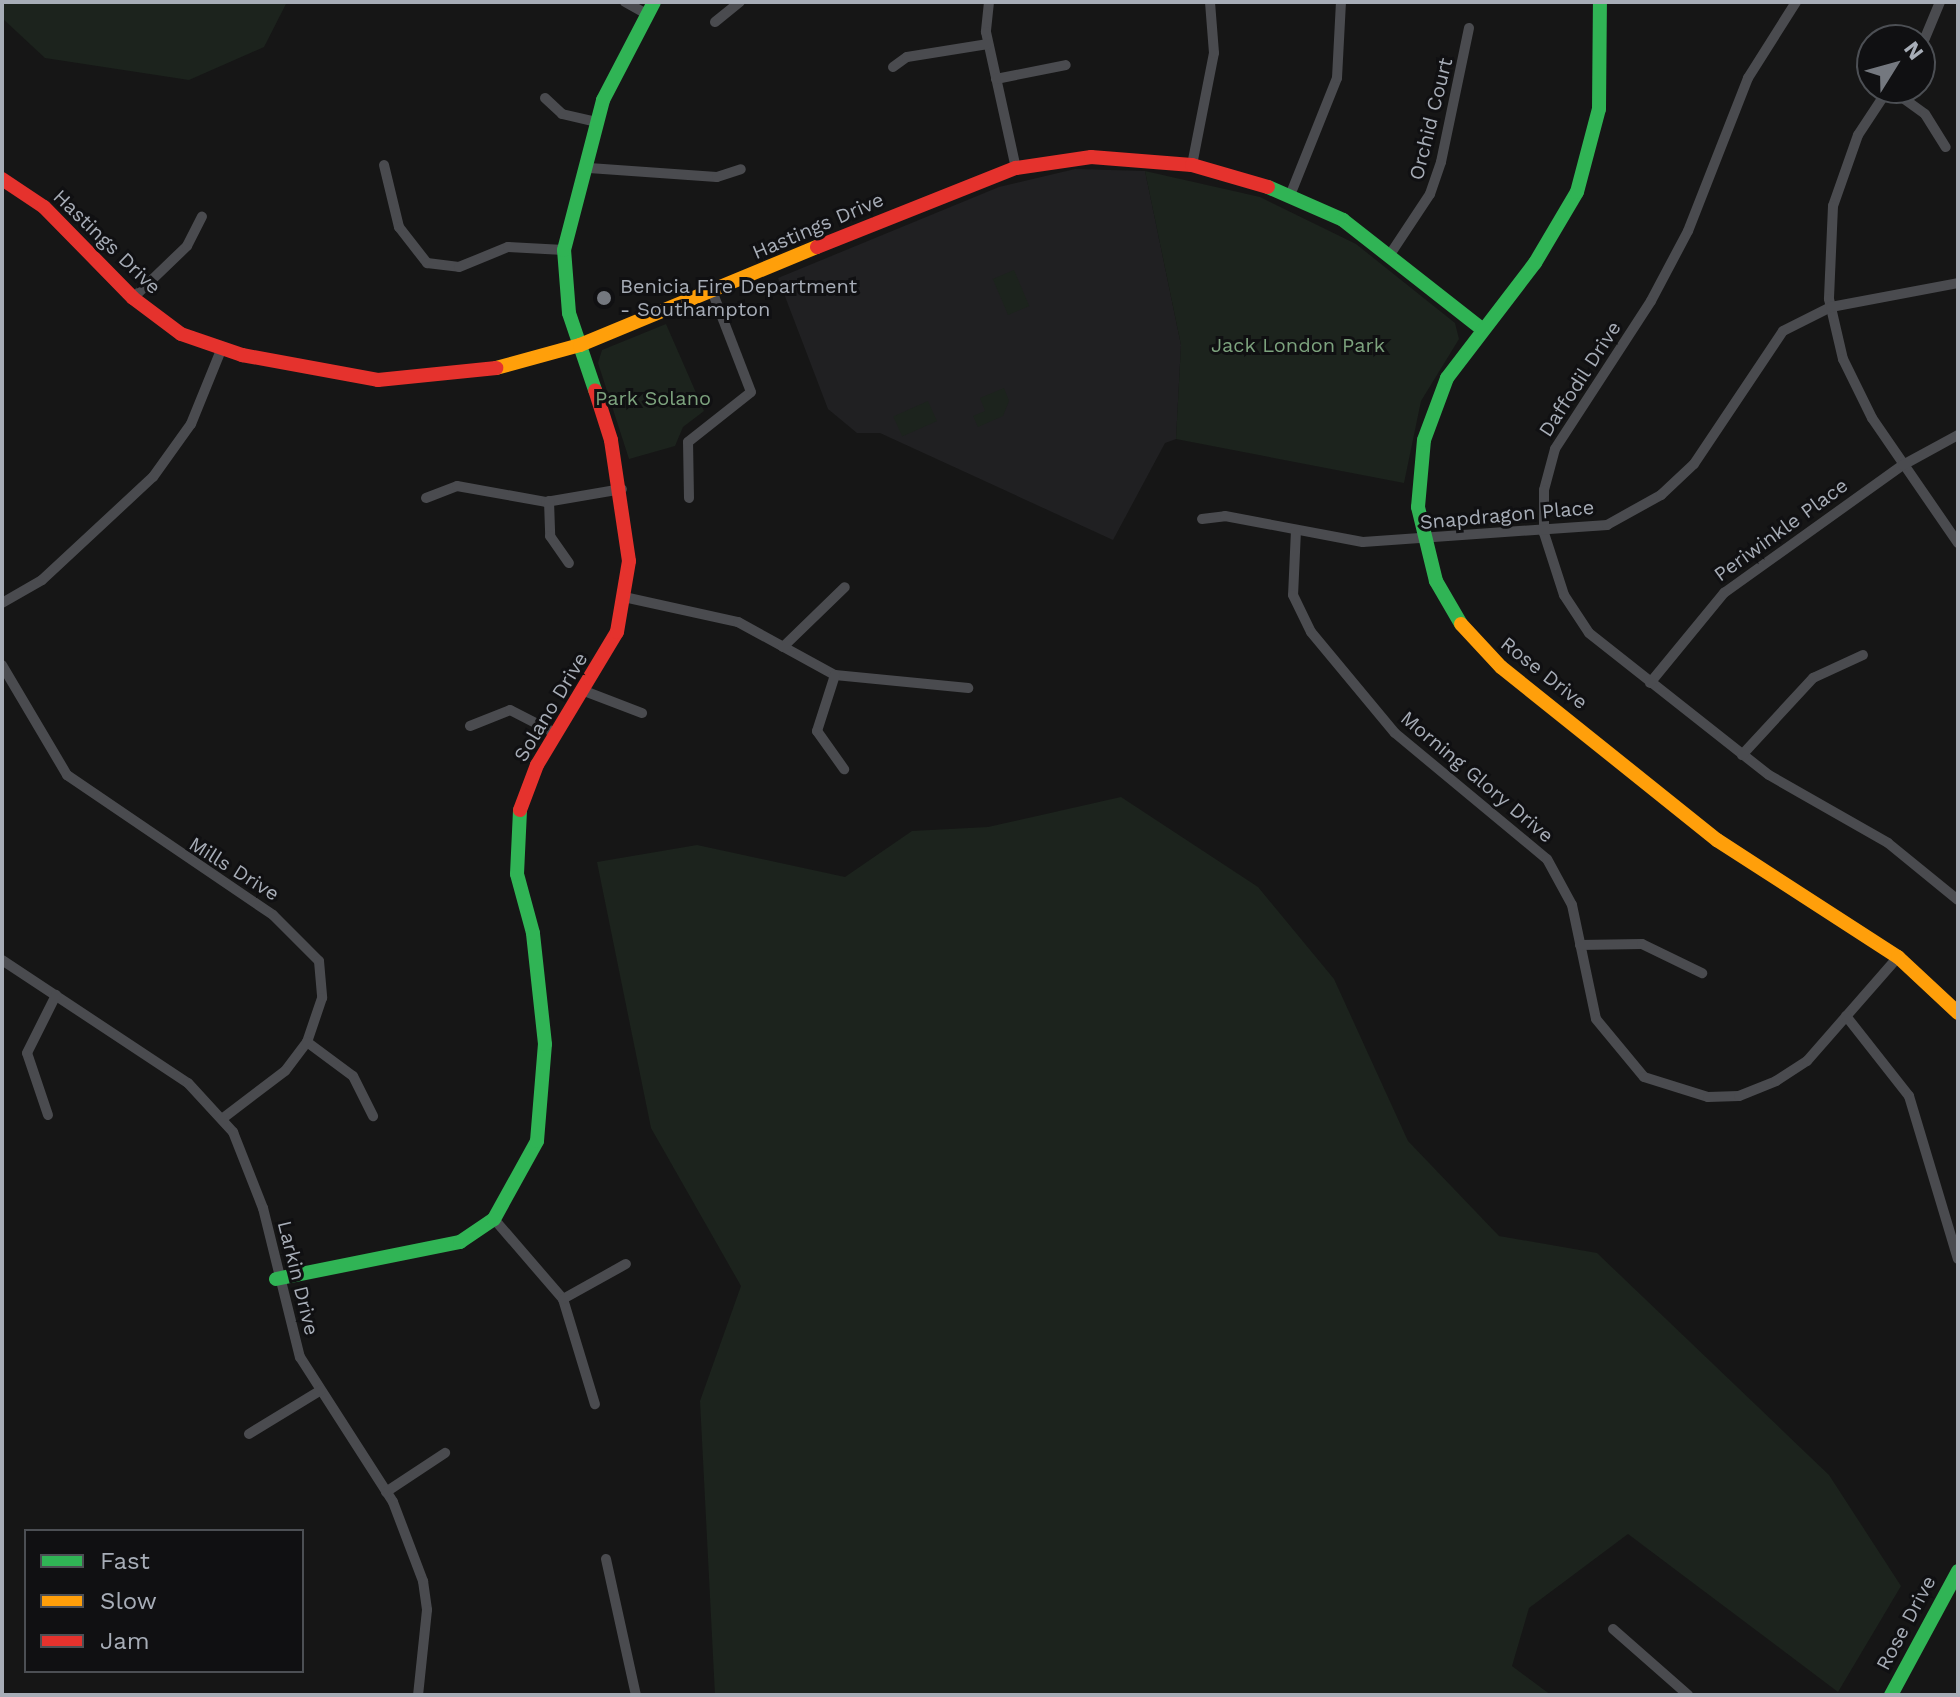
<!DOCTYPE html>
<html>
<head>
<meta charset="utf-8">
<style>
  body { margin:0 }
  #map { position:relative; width:1960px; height:1697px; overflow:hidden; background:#161616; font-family:"Work Sans",sans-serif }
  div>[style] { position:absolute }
  .built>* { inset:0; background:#202022 }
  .green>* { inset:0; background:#1c231d; transform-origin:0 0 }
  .street>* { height:10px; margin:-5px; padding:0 5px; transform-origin:5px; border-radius:5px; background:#4a4b4f }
  .fast>* { height:14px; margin:-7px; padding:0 7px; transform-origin:7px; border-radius:7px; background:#30b455 }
  .slow>* { height:14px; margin:-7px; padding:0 7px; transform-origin:7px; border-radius:7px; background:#ff9f0a }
  .jam>* { height:14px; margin:-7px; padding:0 7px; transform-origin:7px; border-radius:7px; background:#e5322d }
  .dots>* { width:22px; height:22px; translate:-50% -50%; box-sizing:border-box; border:4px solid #101012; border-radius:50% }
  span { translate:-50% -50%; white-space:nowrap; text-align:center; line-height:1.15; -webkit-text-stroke:6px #101012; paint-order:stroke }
  .street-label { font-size:20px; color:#a7adb7 }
  .poi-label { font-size:20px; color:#a7adb7 }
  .left { translate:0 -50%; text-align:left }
  .park-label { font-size:20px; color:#7da37e }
  .frame { position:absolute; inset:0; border:4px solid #a7adb7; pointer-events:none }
  .legend { position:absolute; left:24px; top:1529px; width:280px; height:144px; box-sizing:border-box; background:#101012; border:2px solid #4c4f54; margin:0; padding:10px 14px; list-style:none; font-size:24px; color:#a7adb7 }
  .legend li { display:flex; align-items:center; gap:16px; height:40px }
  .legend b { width:40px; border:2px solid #4c4f54 }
  .north { position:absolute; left:1856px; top:24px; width:80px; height:80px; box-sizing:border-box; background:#101012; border:2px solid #4c4f54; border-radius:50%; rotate:53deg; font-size:22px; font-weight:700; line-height:32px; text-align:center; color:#a7adb7 }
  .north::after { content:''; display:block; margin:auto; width:28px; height:36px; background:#74787f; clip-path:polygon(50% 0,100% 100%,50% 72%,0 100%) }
</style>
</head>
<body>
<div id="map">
  <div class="built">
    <div style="clip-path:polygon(1075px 169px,1145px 171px,1181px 345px,1176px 439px,1165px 443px,1113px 540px,880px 433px,857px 433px,828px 409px,778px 278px,999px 187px)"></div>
  </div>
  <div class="green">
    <div style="clip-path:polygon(2px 2px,287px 2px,264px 47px,189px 80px,45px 58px,2px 18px)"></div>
    <div style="clip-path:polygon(1145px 171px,1260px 197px,1356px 244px,1455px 323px,1459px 339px,1421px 401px,1404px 483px,1176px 439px,1181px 345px)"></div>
    <div style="left:1014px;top:270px;width:39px;height:23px;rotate:67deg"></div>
    <div style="clip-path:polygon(666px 324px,704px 411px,683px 427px,675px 446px,629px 459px,598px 363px,602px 350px)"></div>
    <div style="clip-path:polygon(1004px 388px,1009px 401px,1003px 416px,978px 427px,973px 416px,985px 411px,980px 398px)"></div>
    <div style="left:928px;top:401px;width:22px;height:38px;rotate:66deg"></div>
    <div style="clip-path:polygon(1121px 797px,1258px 887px,1334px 979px,1408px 1141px,1499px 1236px,1597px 1253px,1829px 1475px,1901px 1586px,1838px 1692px,1628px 1534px,1529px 1608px,1512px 1666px,1551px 1695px,715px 1695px,700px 1401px,741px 1286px,651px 1128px,597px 862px,697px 845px,845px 877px,912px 831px,988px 827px)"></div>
  </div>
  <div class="street">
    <div style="left:625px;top:2px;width:25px;rotate:29deg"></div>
    <div style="left:989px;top:2px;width:30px;rotate:96deg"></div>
    <div style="left:986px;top:32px;width:139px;rotate:77.6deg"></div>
    <div style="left:1796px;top:2px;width:90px;rotate:122.3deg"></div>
    <div style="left:1748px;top:78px;width:164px;rotate:111.4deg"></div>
    <div style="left:1688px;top:231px;width:79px;rotate:117.9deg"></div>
    <div style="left:1651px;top:301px;width:176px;rotate:123deg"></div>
    <div style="left:1555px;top:449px;width:42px;rotate:105deg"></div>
    <div style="left:1544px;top:490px;width:43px;rotate:90deg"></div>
    <div style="left:1544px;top:533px;width:65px;rotate:72.1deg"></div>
    <div style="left:1564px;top:595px;width:45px;rotate:56.7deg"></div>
    <div style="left:1589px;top:633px;width:229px;rotate:38.3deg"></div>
    <div style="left:1769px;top:775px;width:137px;rotate:29.7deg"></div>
    <div style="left:1888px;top:843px;width:90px;rotate:39.2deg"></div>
    <div style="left:715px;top:22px;width:32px;rotate:-39deg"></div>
    <div style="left:1920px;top:50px;width:52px;rotate:-67.4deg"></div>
    <div style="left:893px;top:67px;width:17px;rotate:-36deg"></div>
    <div style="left:907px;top:57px;width:82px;rotate:-9.1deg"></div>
    <div style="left:996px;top:79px;width:71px;rotate:-11.3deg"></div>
    <div style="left:1889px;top:88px;width:56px;rotate:123.4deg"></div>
    <div style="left:1858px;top:135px;width:75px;rotate:109.4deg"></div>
    <div style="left:1833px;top:206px;width:93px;rotate:92.5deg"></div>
    <div style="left:1829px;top:299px;width:62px;rotate:76.9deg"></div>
    <div style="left:1843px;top:359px;width:66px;rotate:63.8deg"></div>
    <div style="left:1872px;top:418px;width:152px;rotate:55.5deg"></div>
    <div style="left:1889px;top:88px;width:44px;rotate:35.8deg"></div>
    <div style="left:1925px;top:114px;width:39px;rotate:58deg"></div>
    <div style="left:545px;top:98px;width:23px;rotate:43deg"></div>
    <div style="left:562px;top:114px;width:35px;rotate:13deg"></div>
    <div style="left:384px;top:165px;width:64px;rotate:76.4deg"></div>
    <div style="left:399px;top:227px;width:46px;rotate:52.1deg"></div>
    <div style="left:427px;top:263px;width:32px;rotate:7deg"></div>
    <div style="left:459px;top:267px;width:53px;rotate:-22.2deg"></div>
    <div style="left:508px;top:247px;width:56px;rotate:3.1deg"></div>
    <div style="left:1192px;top:165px;width:114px;rotate:-78.9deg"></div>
    <div style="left:1214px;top:53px;width:51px;rotate:-94.5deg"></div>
    <div style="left:589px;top:168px;width:128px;rotate:4deg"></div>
    <div style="left:717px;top:177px;width:25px;rotate:-18deg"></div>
    <div style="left:1291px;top:193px;width:124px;rotate:-68.2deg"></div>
    <div style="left:1337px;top:78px;width:76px;rotate:-87deg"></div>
    <div style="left:1389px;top:256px;width:74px;rotate:-56.5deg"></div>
    <div style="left:1430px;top:194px;width:34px;rotate:-71deg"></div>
    <div style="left:1441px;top:162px;width:137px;rotate:-78.2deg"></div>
    <div style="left:133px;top:298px;width:75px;rotate:-43.9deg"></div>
    <div style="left:187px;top:246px;width:33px;rotate:-63deg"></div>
    <div style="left:426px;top:498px;width:33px;rotate:-21deg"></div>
    <div style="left:457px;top:486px;width:90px;rotate:10.2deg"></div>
    <div style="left:546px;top:502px;width:77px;rotate:-9.7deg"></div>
    <div style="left:689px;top:498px;width:56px;rotate:-91deg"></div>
    <div style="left:688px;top:442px;width:80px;rotate:-38.4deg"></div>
    <div style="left:751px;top:392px;width:108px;rotate:-111.1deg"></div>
    <div style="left:549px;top:501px;width:35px;rotate:88deg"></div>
    <div style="left:550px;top:536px;width:33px;rotate:55deg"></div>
    <div style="left:1202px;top:519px;width:23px;rotate:-7deg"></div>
    <div style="left:1225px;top:516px;width:140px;rotate:10.7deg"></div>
    <div style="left:1363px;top:542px;width:245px;rotate:-4deg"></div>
    <div style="left:1607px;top:525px;width:62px;rotate:-29.1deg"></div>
    <div style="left:1661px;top:495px;width:45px;rotate:-43.2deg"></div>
    <div style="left:1694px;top:464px;width:160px;rotate:-56.2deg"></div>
    <div style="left:1783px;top:331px;width:54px;rotate:-26.6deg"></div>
    <div style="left:1831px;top:307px;width:129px;rotate:-10.7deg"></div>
    <div style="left:1296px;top:530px;width:65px;rotate:92.6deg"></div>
    <div style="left:1293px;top:595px;width:41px;rotate:64.1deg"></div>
    <div style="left:1311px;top:632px;width:131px;rotate:50.3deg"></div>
    <div style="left:1395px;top:733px;width:197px;rotate:39.7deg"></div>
    <div style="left:1547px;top:859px;width:52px;rotate:61.5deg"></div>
    <div style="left:1572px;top:905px;width:116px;rotate:78.1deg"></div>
    <div style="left:1596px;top:1019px;width:75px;rotate:50.4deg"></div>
    <div style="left:1644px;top:1077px;width:67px;rotate:17.4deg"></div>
    <div style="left:1708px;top:1097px;width:31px;rotate:-2deg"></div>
    <div style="left:1739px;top:1096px;width:40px;rotate:-22deg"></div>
    <div style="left:1776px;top:1081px;width:37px;rotate:-33deg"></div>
    <div style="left:1807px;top:1061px;width:138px;rotate:-48.8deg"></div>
    <div style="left:624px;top:597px;width:117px;rotate:12.4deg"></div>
    <div style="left:738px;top:622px;width:111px;rotate:28.7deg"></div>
    <div style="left:835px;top:675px;width:134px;rotate:5.6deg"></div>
    <div style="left:2px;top:603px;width:46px;rotate:-29.9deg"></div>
    <div style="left:42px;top:580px;width:151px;rotate:-42.9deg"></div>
    <div style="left:153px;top:477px;width:65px;rotate:-54.4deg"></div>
    <div style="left:191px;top:424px;width:80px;rotate:-67.9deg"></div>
    <div style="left:783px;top:647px;width:86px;rotate:-44.1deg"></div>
    <div style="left:2px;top:665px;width:128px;rotate:59.4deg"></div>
    <div style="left:67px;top:775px;width:249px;rotate:34.2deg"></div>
    <div style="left:273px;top:915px;width:65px;rotate:45deg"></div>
    <div style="left:319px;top:961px;width:37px;rotate:85deg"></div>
    <div style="left:322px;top:998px;width:46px;rotate:108.8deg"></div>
    <div style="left:307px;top:1042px;width:36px;rotate:127deg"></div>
    <div style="left:285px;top:1071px;width:78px;rotate:142.8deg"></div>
    <div style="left:835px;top:675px;width:59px;rotate:107.8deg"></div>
    <div style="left:817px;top:731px;width:47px;rotate:54.6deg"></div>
    <div style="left:1650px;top:683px;width:117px;rotate:-50.6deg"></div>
    <div style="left:1724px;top:593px;width:220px;rotate:-35.6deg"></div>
    <div style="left:1903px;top:465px;width:63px;rotate:-28.6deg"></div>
    <div style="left:587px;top:692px;width:59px;rotate:20.9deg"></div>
    <div style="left:470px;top:726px;width:43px;rotate:-21.8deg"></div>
    <div style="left:510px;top:710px;width:51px;rotate:27.1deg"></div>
    <div style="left:1742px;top:755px;width:105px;rotate:-47.3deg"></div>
    <div style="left:1813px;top:678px;width:55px;rotate:-24.7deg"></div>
    <div style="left:1580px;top:945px;width:62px;rotate:-0.9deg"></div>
    <div style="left:1642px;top:944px;width:67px;rotate:25.8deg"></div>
    <div style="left:2px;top:960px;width:223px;rotate:33.5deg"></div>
    <div style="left:188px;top:1083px;width:67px;rotate:47.4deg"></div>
    <div style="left:233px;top:1132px;width:82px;rotate:68.5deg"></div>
    <div style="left:263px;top:1208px;width:154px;rotate:76.1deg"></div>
    <div style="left:300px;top:1357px;width:172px;rotate:57.3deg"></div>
    <div style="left:393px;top:1502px;width:85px;rotate:69.2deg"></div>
    <div style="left:423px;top:1581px;width:29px;rotate:82deg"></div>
    <div style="left:427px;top:1610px;width:85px;rotate:96deg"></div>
    <div style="left:1846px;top:1016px;width:102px;rotate:51.8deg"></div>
    <div style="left:1909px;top:1096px;width:170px;rotate:73.3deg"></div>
    <div style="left:307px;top:1042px;width:57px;rotate:36.5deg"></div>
    <div style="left:353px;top:1076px;width:45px;rotate:63.4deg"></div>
    <div style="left:48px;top:1115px;width:65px;rotate:-108.7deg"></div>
    <div style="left:27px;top:1053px;width:65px;rotate:-63.4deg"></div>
    <div style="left:494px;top:1219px;width:106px;rotate:49.2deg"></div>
    <div style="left:563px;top:1299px;width:110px;rotate:73.1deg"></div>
    <div style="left:563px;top:1299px;width:72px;rotate:-29.1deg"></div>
    <div style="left:249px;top:1434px;width:84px;rotate:-31.4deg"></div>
    <div style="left:386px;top:1492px;width:71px;rotate:-33.5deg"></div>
    <div style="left:606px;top:1559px;width:139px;rotate:77.6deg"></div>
    <div style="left:1613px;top:1629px;width:100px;rotate:41.3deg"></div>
  </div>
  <div class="fast">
    <div style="left:1268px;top:187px;width:82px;rotate:23.7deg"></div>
    <div style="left:1343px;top:220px;width:177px;rotate:38.1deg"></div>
    <div style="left:595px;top:390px;width:81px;rotate:-108.7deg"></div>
    <div style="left:569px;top:313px;width:63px;rotate:-94.5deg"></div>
    <div style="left:564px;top:250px;width:155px;rotate:-75.4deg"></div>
    <div style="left:603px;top:100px;width:110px;rotate:-62.5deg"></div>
    <div style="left:1461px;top:624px;width:50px;rotate:-120.2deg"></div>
    <div style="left:1436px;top:581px;width:76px;rotate:-103.7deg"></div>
    <div style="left:1418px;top:507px;width:67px;rotate:-84.9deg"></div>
    <div style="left:1424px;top:440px;width:66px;rotate:-69.6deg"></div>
    <div style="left:1447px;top:378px;width:145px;rotate:-52.6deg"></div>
    <div style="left:1535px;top:263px;width:82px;rotate:-59.4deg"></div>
    <div style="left:1577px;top:192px;width:86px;rotate:-75.2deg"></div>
    <div style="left:1599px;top:109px;width:107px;rotate:-89.5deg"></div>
    <div style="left:276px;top:1279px;width:188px;rotate:-11.4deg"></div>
    <div style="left:460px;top:1242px;width:41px;rotate:-34.1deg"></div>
    <div style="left:494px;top:1219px;width:89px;rotate:-61.1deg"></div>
    <div style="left:537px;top:1141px;width:97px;rotate:-85.3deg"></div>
    <div style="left:545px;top:1044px;width:112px;rotate:-96.2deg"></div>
    <div style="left:533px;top:933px;width:61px;rotate:-105.2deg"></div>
    <div style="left:517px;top:874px;width:64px;rotate:-87.3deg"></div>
    <div style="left:1891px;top:1695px;width:141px;rotate:-61.6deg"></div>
  </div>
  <div class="slow">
    <div style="left:496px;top:368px;width:87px;rotate:-15.3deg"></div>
    <div style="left:580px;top:345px;width:256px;rotate:-22.5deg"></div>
    <div style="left:1461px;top:624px;width:59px;rotate:47.1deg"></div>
    <div style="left:1501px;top:667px;width:277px;rotate:38.7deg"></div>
    <div style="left:1717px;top:840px;width:216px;rotate:32.9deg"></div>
    <div style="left:1898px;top:957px;width:82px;rotate:43deg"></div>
  </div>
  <div class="jam">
    <div style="left:2px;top:179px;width:50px;rotate:33.7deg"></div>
    <div style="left:44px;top:207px;width:127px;rotate:45.6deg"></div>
    <div style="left:133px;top:298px;width:60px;rotate:36.9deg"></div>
    <div style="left:181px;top:334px;width:65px;rotate:19deg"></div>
    <div style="left:242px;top:355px;width:138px;rotate:10.4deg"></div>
    <div style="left:378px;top:380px;width:119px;rotate:-5.8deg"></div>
    <div style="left:817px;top:247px;width:214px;rotate:-21.7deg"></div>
    <div style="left:1016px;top:168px;width:76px;rotate:-8.3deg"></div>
    <div style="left:1091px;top:157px;width:101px;rotate:4.5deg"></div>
    <div style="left:1192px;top:165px;width:79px;rotate:16.1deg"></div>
    <div style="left:520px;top:810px;width:48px;rotate:-69.3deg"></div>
    <div style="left:537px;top:765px;width:155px;rotate:-59deg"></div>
    <div style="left:617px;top:632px;width:72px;rotate:-80.4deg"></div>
    <div style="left:629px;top:561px;width:122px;rotate:-98.5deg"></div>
    <div style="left:611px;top:440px;width:52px;rotate:-107.7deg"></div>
  </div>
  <div class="dots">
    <div style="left:604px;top:298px;background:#74787f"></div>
  </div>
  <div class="street-label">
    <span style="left:1431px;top:119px;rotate:-76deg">Orchid Court</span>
    <span style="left:818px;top:226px;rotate:-23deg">Hastings Drive</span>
    <span style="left:107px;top:242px;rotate:44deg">Hastings Drive</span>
    <span style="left:1580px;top:379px;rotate:-57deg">Daffodil Drive</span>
    <span style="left:1507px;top:515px;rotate:-5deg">Snapdragon Place</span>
    <span style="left:1781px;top:530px;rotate:-36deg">Periwinkle Place</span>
    <span style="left:1544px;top:673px;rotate:38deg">Rose Drive</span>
    <span style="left:551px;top:707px;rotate:-59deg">Solano Drive</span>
    <span style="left:1477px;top:777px;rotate:40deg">Morning Glory Drive</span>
    <span style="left:234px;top:869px;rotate:32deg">Mills Drive</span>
    <span style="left:298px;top:1278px;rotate:76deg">Larkin Drive</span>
    <span style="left:1906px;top:1623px;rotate:-62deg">Rose Drive</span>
  </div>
  <div class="poi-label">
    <span class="left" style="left:620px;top:298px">Benicia Fire Department<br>- Southampton</span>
  </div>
  <div class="park-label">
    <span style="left:1298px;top:345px">Jack London Park</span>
    <span style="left:653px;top:398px">Park Solano</span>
  </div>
  <div class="frame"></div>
  <ul class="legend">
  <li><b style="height:10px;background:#30b455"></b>Fast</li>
  <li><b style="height:10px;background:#ff9f0a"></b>Slow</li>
  <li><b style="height:10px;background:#e5322d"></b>Jam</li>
  </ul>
  <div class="north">N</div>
</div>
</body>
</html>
